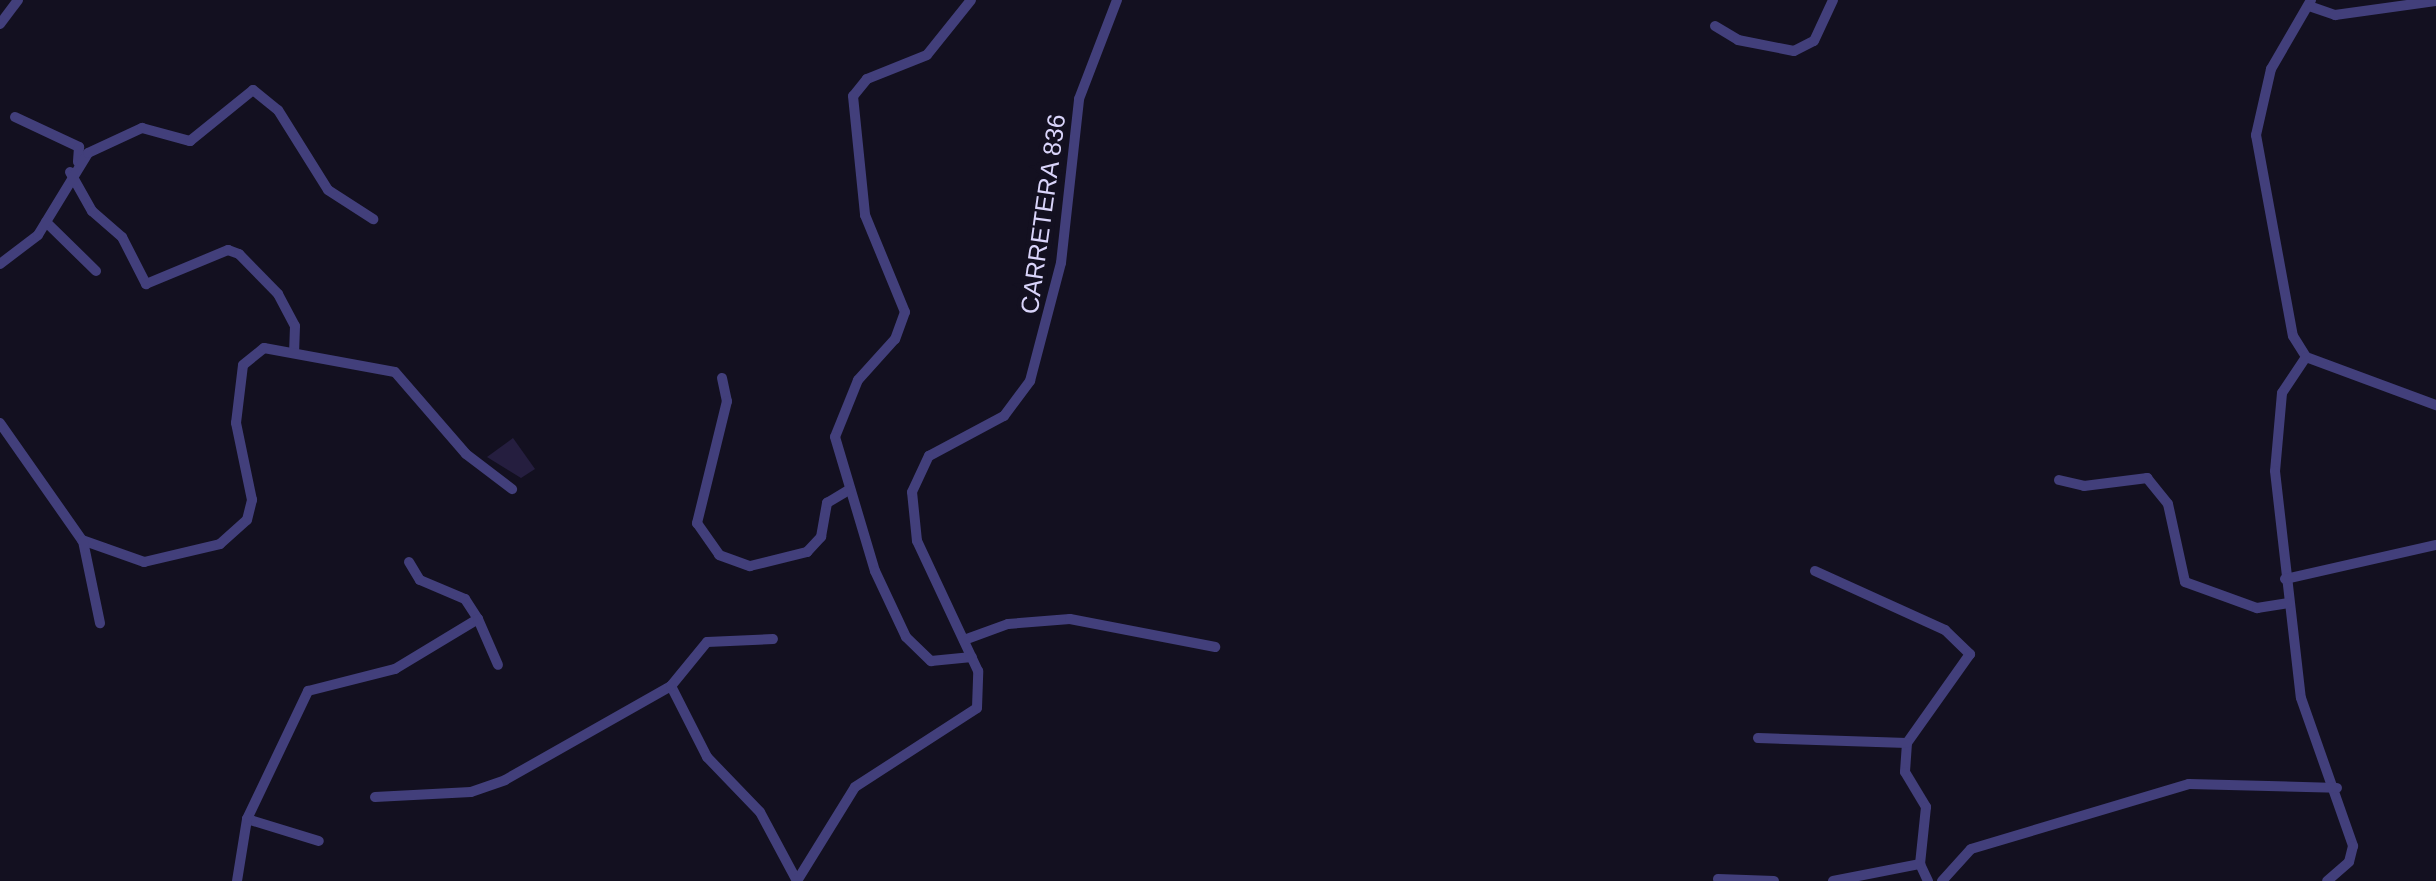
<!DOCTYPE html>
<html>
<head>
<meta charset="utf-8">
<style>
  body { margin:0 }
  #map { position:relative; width:2436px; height:881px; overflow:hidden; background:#131020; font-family:Arial,sans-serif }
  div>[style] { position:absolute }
  .building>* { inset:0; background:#251e3f }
  .minor>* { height:10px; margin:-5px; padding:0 5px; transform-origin:5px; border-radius:5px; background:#423f7b }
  span { translate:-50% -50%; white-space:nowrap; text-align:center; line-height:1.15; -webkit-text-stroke:9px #131020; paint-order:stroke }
  .street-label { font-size:25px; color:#d9d4fa }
</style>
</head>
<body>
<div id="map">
  <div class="building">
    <div style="clip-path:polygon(513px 438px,535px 469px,521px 478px,487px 457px)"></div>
  </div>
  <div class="minor">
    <div style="left:971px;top:0;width:70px;rotate:128.7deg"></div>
    <div style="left:927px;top:55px;width:65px;rotate:158.2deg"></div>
    <div style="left:867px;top:79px;width:22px;rotate:129deg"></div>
    <div style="left:853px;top:96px;width:120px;rotate:84.2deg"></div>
    <div style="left:865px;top:215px;width:105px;rotate:67.6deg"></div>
    <div style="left:905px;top:312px;width:29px;rotate:110deg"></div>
    <div style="left:895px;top:339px;width:55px;rotate:132.1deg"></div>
    <div style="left:858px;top:380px;width:61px;rotate:112deg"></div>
    <div style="left:835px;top:437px;width:140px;rotate:73.4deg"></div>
    <div style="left:875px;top:571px;width:73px;rotate:64.8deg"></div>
    <div style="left:906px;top:637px;width:35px;rotate:44deg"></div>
    <div style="left:931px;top:661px;width:41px;rotate:-5.6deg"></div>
    <div style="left:2311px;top:0;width:80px;rotate:120.1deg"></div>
    <div style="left:2271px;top:69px;width:68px;rotate:102.8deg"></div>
    <div style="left:2256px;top:135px;width:204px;rotate:79.6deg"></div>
    <div style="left:2293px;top:336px;width:25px;rotate:58deg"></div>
    <div style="left:2306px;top:357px;width:139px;rotate:20.3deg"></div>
    <div style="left:2309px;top:6px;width:28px;rotate:19deg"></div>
    <div style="left:2335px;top:15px;width:102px;rotate:-7.9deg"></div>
    <div style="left:0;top:24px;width:30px;rotate:-53deg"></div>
    <div style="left:1715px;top:26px;width:27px;rotate:31deg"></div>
    <div style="left:1738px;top:40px;width:57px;rotate:11.1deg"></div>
    <div style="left:1794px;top:51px;width:22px;rotate:-27deg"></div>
    <div style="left:1814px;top:41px;width:45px;rotate:-65.1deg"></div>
    <div style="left:15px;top:117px;width:71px;rotate:25.1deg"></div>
    <div style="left:79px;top:147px;width:15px;rotate:94deg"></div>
    <div style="left:70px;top:172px;width:45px;rotate:60.6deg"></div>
    <div style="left:92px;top:211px;width:40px;rotate:41deg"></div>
    <div style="left:122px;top:237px;width:53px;rotate:62.9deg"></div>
    <div style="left:146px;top:284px;width:89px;rotate:-22.5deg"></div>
    <div style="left:228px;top:250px;width:12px;rotate:20deg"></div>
    <div style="left:239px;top:254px;width:56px;rotate:45.7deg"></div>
    <div style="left:278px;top:294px;width:36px;rotate:62deg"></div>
    <div style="left:295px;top:326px;width:26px;rotate:92deg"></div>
    <div style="left:46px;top:222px;width:70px;rotate:44.4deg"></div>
    <div style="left:0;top:264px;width:48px;rotate:-37.3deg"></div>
    <div style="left:38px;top:235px;width:96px;rotate:-58.6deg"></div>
    <div style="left:88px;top:153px;width:60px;rotate:-24.8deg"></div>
    <div style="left:142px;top:128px;width:50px;rotate:15.2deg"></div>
    <div style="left:190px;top:141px;width:81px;rotate:-39deg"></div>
    <div style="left:253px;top:90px;width:32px;rotate:39deg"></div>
    <div style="left:278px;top:110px;width:94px;rotate:58deg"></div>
    <div style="left:328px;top:190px;width:54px;rotate:32.8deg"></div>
    <div style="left:2306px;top:357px;width:43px;rotate:123.7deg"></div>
    <div style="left:2282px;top:393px;width:78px;rotate:95.1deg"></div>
    <div style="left:2275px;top:471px;width:228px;rotate:83.5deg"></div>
    <div style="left:2301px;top:698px;width:157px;rotate:70.6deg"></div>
    <div style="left:2353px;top:846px;width:16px;rotate:104deg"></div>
    <div style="left:2349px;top:862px;width:29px;rotate:139deg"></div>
    <div style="left:722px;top:378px;width:24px;rotate:78deg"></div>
    <div style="left:727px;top:401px;width:126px;rotate:103.8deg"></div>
    <div style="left:697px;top:523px;width:39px;rotate:55deg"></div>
    <div style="left:719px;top:555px;width:33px;rotate:20deg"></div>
    <div style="left:750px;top:566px;width:59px;rotate:-13.8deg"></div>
    <div style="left:807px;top:552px;width:21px;rotate:-47deg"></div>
    <div style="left:821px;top:537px;width:35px;rotate:-80deg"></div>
    <div style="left:827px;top:503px;width:27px;rotate:-31deg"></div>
    <div style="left:0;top:423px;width:143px;rotate:55deg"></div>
    <div style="left:82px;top:540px;width:66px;rotate:19.5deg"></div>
    <div style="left:144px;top:562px;width:78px;rotate:-13.3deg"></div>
    <div style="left:220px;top:544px;width:36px;rotate:-42deg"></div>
    <div style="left:247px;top:520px;width:21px;rotate:-76deg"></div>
    <div style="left:252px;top:500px;width:79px;rotate:-101.7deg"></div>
    <div style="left:236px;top:423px;width:58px;rotate:-83.1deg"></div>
    <div style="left:243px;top:365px;width:27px;rotate:-39deg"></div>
    <div style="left:264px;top:348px;width:133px;rotate:10.4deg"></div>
    <div style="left:395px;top:372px;width:108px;rotate:49.1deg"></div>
    <div style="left:466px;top:454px;width:58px;rotate:37.3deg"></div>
    <div style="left:2059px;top:480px;width:26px;rotate:13deg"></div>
    <div style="left:2084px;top:486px;width:64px;rotate:-7.2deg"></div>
    <div style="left:2147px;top:478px;width:33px;rotate:51deg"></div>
    <div style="left:2168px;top:504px;width:80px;rotate:77.7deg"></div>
    <div style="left:2185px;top:582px;width:77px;rotate:19.9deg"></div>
    <div style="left:2257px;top:608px;width:32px;rotate:-9deg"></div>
    <div style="left:83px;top:541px;width:84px;rotate:78.3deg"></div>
    <div style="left:409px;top:562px;width:21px;rotate:59deg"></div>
    <div style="left:420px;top:580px;width:49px;rotate:22.9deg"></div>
    <div style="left:465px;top:599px;width:24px;rotate:57deg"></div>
    <div style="left:1815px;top:571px;width:143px;rotate:24.4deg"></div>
    <div style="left:1945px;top:630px;width:35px;rotate:44deg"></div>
    <div style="left:1970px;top:654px;width:109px;rotate:125.3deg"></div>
    <div style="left:1907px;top:743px;width:29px;rotate:94deg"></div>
    <div style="left:1905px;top:772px;width:41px;rotate:59deg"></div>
    <div style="left:1926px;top:807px;width:57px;rotate:96deg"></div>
    <div style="left:1920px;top:864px;width:19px;rotate:65deg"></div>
    <div style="left:2285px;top:579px;width:155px;rotate:-12.7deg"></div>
    <div style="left:964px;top:640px;width:47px;rotate:-20deg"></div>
    <div style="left:1008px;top:624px;width:62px;rotate:-4.6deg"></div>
    <div style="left:1070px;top:619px;width:148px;rotate:10.9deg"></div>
    <div style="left:671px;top:686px;width:80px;rotate:63.1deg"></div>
    <div style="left:707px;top:757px;width:76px;rotate:46.1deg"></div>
    <div style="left:760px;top:812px;width:78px;rotate:61.8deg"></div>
    <div style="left:1758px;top:738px;width:149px;rotate:1.9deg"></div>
    <div style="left:375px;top:797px;width:96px;rotate:-3deg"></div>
    <div style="left:471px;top:792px;width:36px;rotate:-19deg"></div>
    <div style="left:505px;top:780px;width:191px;rotate:-29.5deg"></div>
    <div style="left:671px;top:686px;width:57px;rotate:-50.7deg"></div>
    <div style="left:707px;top:642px;width:66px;rotate:-2.6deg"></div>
    <div style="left:247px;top:819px;width:75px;rotate:17deg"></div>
    <div style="left:1718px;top:879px;width:56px;rotate:2deg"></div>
    <div style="left:237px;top:881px;width:63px;rotate:-80.8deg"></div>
    <div style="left:247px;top:819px;width:142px;rotate:-64.5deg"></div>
    <div style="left:308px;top:691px;width:90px;rotate:-14.2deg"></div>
    <div style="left:395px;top:669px;width:97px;rotate:-31.1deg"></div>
    <div style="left:478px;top:619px;width:50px;rotate:66.5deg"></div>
    <div style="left:797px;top:881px;width:110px;rotate:-58.3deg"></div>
    <div style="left:855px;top:787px;width:145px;rotate:-32.9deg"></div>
    <div style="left:977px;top:708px;width:37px;rotate:-88deg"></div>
    <div style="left:978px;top:671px;width:144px;rotate:-115.1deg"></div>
    <div style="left:917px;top:541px;width:49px;rotate:-95.8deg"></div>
    <div style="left:912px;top:492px;width:40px;rotate:-65deg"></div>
    <div style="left:929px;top:456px;width:85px;rotate:-28.1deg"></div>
    <div style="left:1004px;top:416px;width:44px;rotate:-53.4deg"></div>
    <div style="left:1030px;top:381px;width:122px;rotate:-75.3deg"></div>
    <div style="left:1061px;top:263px;width:165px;rotate:-83.7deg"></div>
    <div style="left:1079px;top:99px;width:106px;rotate:-69deg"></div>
    <div style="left:1833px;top:881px;width:89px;rotate:-11.1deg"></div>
    <div style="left:1942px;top:881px;width:43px;rotate:-47.8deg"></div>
    <div style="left:1971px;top:849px;width:227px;rotate:-16.6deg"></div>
    <div style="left:2189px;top:784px;width:148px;rotate:1.5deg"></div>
  </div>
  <div class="street-label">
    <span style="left:1043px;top:214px;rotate:-82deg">CARRETERA 836</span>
  </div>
</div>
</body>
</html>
